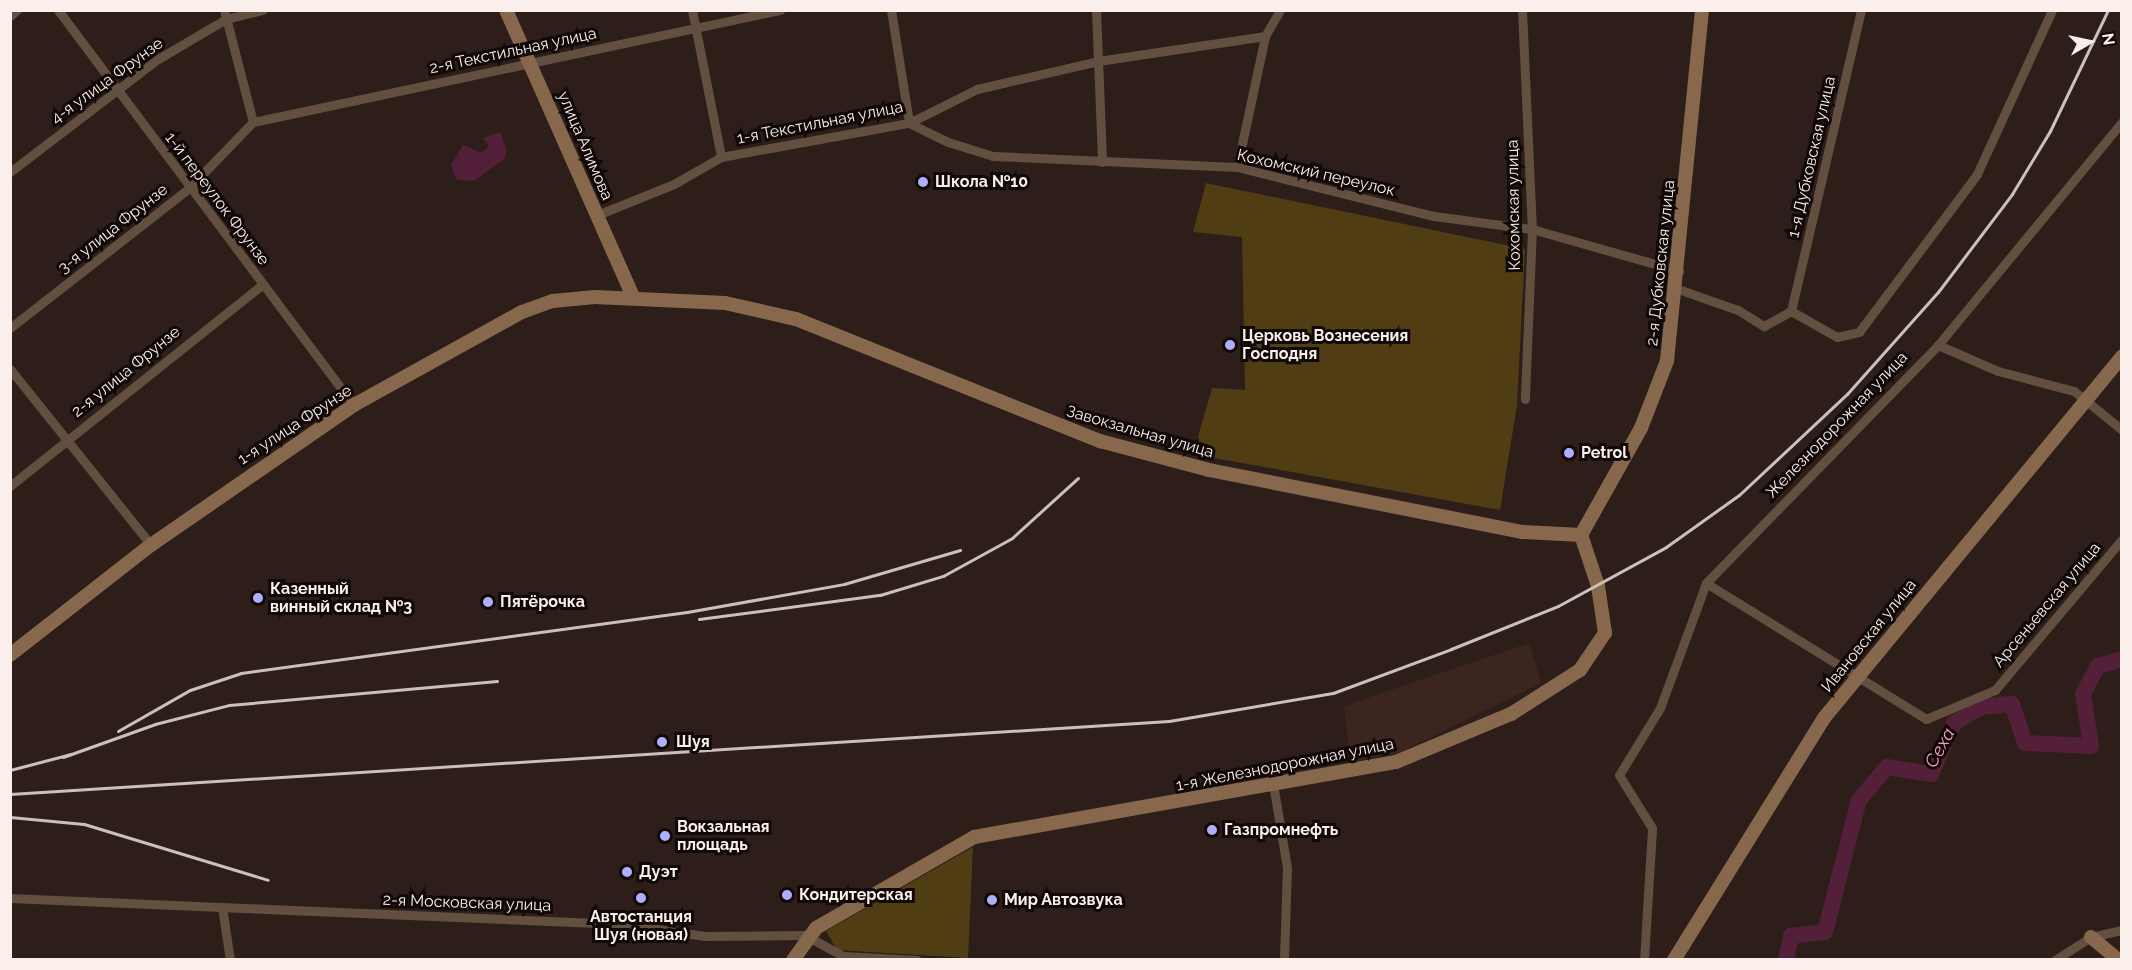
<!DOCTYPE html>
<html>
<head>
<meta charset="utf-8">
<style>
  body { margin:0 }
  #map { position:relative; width:2132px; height:970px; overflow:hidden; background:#2d1e19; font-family:Raleway,sans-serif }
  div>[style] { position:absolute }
  .built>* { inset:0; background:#3b251e }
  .green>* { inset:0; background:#513d14 }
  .water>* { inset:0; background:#531f39 }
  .river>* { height:16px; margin:-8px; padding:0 8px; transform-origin:8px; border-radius:8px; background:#531f39 }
  .street>* { height:9px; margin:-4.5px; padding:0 4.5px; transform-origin:4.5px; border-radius:4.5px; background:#634f3f }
  .secondary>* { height:14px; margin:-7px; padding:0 7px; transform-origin:7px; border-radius:7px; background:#88684d }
  .rail>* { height:3px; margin:-1.5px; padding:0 1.5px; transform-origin:1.5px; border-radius:1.5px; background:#ccc0bc }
  .dots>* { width:16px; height:16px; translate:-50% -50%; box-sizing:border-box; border:3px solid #100908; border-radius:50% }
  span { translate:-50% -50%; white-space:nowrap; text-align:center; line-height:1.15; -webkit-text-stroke:6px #100908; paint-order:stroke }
  .street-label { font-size:16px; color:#faefeb }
  .poi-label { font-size:16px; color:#faefeb; font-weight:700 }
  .left { translate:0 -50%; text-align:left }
  .water-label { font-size:18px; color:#f8a1c7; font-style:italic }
  .frame { position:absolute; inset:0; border:12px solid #faefeb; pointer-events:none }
  .north { position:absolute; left:2060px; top:12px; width:60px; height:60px; -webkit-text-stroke:4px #100908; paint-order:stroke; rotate:81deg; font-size:16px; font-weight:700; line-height:24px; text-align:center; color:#faefeb }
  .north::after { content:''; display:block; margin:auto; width:21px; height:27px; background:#faefeb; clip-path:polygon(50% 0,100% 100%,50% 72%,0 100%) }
</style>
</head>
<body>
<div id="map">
  <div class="built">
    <div style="clip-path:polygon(1529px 643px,1541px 683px,1401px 752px,1350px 762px,1344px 706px)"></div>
  </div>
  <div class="green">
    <div style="clip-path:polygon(1206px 183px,1525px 249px,1517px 405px,1500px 510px,1193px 454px,1212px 388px,1245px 390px,1242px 237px,1193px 232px)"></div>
    <div style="clip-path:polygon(973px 847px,968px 958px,837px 950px,826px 931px)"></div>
  </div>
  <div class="water">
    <div style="clip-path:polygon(500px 132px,507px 151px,504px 159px,474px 181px,457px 180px,451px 165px,463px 145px,481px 153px,489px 146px,483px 138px)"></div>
  </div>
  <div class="river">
    <div style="left:1786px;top:960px;width:25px;rotate:-78deg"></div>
    <div style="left:1791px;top:936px;width:34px;rotate:-7deg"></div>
    <div style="left:1825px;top:932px;width:136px;rotate:-75.6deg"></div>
    <div style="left:1859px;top:800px;width:43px;rotate:-49.7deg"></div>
    <div style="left:1887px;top:767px;width:45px;rotate:9deg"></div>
    <div style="left:1931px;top:774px;width:56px;rotate:-65.7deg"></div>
    <div style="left:1954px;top:723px;width:31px;rotate:-31deg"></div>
    <div style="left:1981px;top:707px;width:31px;rotate:-6deg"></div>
    <div style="left:2012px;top:704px;width:41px;rotate:71.6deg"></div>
    <div style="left:2025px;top:743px;width:66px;rotate:2.6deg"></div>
    <div style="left:2091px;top:746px;width:53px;rotate:-98.7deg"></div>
    <div style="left:2083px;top:694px;width:32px;rotate:-62deg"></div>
    <div style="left:2098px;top:666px;width:25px;rotate:-16deg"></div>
  </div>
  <div class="street">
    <div style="left:58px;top:10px;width:494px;rotate:53.2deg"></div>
    <div style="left:224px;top:10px;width:116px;rotate:75.5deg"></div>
    <div style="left:692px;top:10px;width:150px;rotate:78.8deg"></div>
    <div style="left:891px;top:10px;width:114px;rotate:80.9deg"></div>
    <div style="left:909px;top:123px;width:43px;rotate:26deg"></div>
    <div style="left:948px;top:142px;width:47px;rotate:17.3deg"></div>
    <div style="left:993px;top:156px;width:244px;rotate:2.6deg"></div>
    <div style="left:1237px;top:167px;width:203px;rotate:14deg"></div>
    <div style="left:1434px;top:216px;width:99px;rotate:7.6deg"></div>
    <div style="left:1532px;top:229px;width:153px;rotate:15.9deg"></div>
    <div style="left:1096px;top:10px;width:152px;rotate:87.7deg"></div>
    <div style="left:1522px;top:10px;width:219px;rotate:87.4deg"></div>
    <div style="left:1532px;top:229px;width:170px;rotate:92.4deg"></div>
    <div style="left:10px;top:16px;width:9px;rotate:-41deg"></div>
    <div style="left:1237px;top:167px;width:134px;rotate:-77.9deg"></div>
    <div style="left:1265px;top:36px;width:30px;rotate:-60deg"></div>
    <div style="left:10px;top:172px;width:186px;rotate:-37.4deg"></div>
    <div style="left:158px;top:59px;width:79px;rotate:-30.5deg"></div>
    <div style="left:226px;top:19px;width:38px;rotate:-14deg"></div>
    <div style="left:597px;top:215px;width:83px;rotate:-21.9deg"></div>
    <div style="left:674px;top:184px;width:54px;rotate:-29.9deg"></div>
    <div style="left:721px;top:157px;width:191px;rotate:-10.3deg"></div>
    <div style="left:909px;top:123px;width:76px;rotate:-26.6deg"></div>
    <div style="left:977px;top:89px;width:124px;rotate:-13deg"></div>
    <div style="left:1098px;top:61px;width:169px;rotate:-8.5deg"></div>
    <div style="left:1678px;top:289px;width:64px;rotate:19.3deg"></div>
    <div style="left:1738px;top:310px;width:31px;rotate:32deg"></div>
    <div style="left:1764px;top:326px;width:31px;rotate:-29deg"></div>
    <div style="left:1791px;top:311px;width:53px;rotate:29.5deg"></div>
    <div style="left:1837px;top:337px;width:23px;rotate:-13deg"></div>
    <div style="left:1859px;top:332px;width:197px;rotate:-53.2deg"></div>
    <div style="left:1977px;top:174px;width:180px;rotate:-65.4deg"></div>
    <div style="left:1791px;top:311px;width:309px;rotate:-76.9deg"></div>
    <div style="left:10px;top:328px;width:227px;rotate:-38deg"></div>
    <div style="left:189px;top:188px;width:92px;rotate:-45.9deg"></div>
    <div style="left:253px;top:122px;width:539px;rotate:-12deg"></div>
    <div style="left:1938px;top:345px;width:65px;rotate:23.4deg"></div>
    <div style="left:1998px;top:371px;width:79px;rotate:14.7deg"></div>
    <div style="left:2074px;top:391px;width:62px;rotate:39.1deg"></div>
    <div style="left:10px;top:369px;width:226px;rotate:51.3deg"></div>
    <div style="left:10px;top:486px;width:322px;rotate:-38.6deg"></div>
    <div style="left:1706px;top:583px;width:259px;rotate:31.7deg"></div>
    <div style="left:1926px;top:719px;width:75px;rotate:-22.8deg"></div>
    <div style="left:1995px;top:690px;width:197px;rotate:-49.9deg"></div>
    <div style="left:1273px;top:784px;width:85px;rotate:80.5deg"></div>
    <div style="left:1287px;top:868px;width:92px;rotate:91.9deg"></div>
    <div style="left:10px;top:898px;width:611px;rotate:2.44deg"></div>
    <div style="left:620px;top:924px;width:86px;rotate:8deg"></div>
    <div style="left:705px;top:936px;width:100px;rotate:-0.6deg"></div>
    <div style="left:805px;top:935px;width:43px;rotate:28.9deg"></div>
    <div style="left:843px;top:956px;width:74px;rotate:3.1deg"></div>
    <div style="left:222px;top:907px;width:54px;rotate:81.4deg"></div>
    <div style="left:1644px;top:960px;width:132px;rotate:-86.5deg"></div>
    <div style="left:1652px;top:828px;width:62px;rotate:-121.9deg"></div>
    <div style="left:1619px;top:775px;width:79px;rotate:-58.5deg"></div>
    <div style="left:1660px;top:708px;width:133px;rotate:-69.8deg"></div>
    <div style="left:1706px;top:583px;width:332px;rotate:-45.7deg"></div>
    <div style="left:1938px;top:345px;width:289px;rotate:-50.5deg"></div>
    <div style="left:2055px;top:960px;width:43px;rotate:-32.6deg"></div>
    <div style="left:2091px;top:937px;width:32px;rotate:-13deg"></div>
  </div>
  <div class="secondary">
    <div style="left:506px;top:10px;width:313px;rotate:66.1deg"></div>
    <div style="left:1581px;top:535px;width:123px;rotate:-60.7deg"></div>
    <div style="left:1641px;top:428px;width:72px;rotate:-68.8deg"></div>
    <div style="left:1667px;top:361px;width:353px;rotate:-84.3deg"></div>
    <div style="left:10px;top:655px;width:179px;rotate:-38deg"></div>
    <div style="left:151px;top:545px;width:247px;rotate:-34.6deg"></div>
    <div style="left:354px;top:405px;width:192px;rotate:-29deg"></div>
    <div style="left:522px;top:312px;width:33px;rotate:-20deg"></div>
    <div style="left:553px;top:301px;width:42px;rotate:-5.4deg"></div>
    <div style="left:595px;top:297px;width:130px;rotate:2.6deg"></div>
    <div style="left:725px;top:303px;width:73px;rotate:12.7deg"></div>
    <div style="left:796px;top:319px;width:328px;rotate:21.9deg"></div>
    <div style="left:1100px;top:441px;width:113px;rotate:14.9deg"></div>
    <div style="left:1209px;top:470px;width:320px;rotate:11.2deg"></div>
    <div style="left:1523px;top:532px;width:58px;rotate:3deg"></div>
    <div style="left:2091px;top:937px;width:35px;rotate:40deg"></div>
    <div style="left:793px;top:960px;width:39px;rotate:-54deg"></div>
    <div style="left:816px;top:928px;width:182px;rotate:-29.9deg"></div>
    <div style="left:974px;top:837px;width:429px;rotate:-10.1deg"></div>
    <div style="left:1396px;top:762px;width:125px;rotate:-22.7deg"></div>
    <div style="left:1511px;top:714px;width:82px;rotate:-32.5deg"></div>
    <div style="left:1580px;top:670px;width:45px;rotate:-56deg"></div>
    <div style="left:1605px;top:633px;width:48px;rotate:-98.5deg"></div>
    <div style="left:1598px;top:586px;width:54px;rotate:-108.4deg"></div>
    <div style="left:1674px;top:960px;width:285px;rotate:-58.2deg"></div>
    <div style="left:1824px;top:718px;width:469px;rotate:-50.5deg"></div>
  </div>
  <div class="rail">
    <div style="left:699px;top:619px;width:183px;rotate:-7.6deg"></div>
    <div style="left:880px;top:595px;width:66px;rotate:-16.8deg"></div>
    <div style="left:943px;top:576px;width:79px;rotate:-28.8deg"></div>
    <div style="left:1012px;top:538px;width:89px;rotate:-42.3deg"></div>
    <div style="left:118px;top:731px;width:83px;rotate:-29.7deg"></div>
    <div style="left:190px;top:690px;width:54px;rotate:-18.4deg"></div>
    <div style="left:241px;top:673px;width:450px;rotate:-7.8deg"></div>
    <div style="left:687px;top:612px;width:159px;rotate:-10.1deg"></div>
    <div style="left:844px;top:584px;width:121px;rotate:-16.3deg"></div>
    <div style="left:63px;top:757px;width:98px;rotate:-19.7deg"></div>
    <div style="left:155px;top:724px;width:76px;rotate:-14.4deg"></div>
    <div style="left:229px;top:705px;width:269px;rotate:-5.1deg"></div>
    <div style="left:10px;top:770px;width:63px;rotate:-14.7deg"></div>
    <div style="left:10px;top:794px;width:1161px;rotate:-3.6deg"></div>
    <div style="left:1169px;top:721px;width:166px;rotate:-9.7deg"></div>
    <div style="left:1333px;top:693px;width:126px;rotate:-20.4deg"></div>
    <div style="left:1451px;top:649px;width:115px;rotate:-21.9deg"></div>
    <div style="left:1558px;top:606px;width:123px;rotate:-28.6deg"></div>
    <div style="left:1666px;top:547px;width:90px;rotate:-35.5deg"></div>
    <div style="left:1739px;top:495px;width:148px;rotate:-43.1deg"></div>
    <div style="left:1847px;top:394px;width:137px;rotate:-48.3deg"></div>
    <div style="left:1938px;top:292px;width:123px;rotate:-52.9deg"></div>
    <div style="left:2012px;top:194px;width:74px;rotate:-58.9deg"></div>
    <div style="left:2050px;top:131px;width:134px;rotate:-64.4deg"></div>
    <div style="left:10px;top:817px;width:74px;rotate:5.4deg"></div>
    <div style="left:84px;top:824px;width:192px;rotate:16.9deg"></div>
  </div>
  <div class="dots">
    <div style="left:923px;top:182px;background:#aeaefb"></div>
    <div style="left:1230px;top:345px;background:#aeaefb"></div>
    <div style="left:1569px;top:453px;background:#aeaefb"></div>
    <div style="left:258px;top:598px;background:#aeaefb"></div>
    <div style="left:488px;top:602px;background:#aeaefb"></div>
    <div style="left:662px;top:742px;background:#aeaefb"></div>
    <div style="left:1212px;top:830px;background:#aeaefb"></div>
    <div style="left:665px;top:836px;background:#aeaefb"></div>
    <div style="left:627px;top:872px;background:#aeaefb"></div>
    <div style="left:787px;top:895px;background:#aeaefb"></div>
    <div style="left:641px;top:898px;background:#aeaefb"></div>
    <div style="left:992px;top:900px;background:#aeaefb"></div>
  </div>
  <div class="street-label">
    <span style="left:513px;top:51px;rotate:-12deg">2-я Текстильная улица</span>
    <span style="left:107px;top:81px;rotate:-36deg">4-я улица Фрунзе</span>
    <span style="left:820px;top:123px;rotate:-11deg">1-я Текстильная улица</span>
    <span style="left:585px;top:146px;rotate:67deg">улица Алимова</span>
    <span style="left:1812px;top:157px;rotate:-77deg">1-я Дубковская улица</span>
    <span style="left:1316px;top:173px;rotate:13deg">Кохомский переулок</span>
    <span style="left:217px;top:199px;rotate:53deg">1-й переулок Фрунзе</span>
    <span style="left:1514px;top:205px;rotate:-91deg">Кохомская улица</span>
    <span style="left:113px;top:229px;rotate:-38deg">3-я улица Фрунзе</span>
    <span style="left:1661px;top:263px;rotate:-84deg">2-я Дубковская улица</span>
    <span style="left:126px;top:372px;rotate:-39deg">2-я улица Фрунзе</span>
    <span style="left:295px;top:425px;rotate:-33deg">1-я улица Фрунзе</span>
    <span style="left:1837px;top:425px;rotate:-46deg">Железнодорожная улица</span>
    <span style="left:1140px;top:432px;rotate:16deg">Завокзальная улица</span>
    <span style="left:2047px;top:605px;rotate:-50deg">Арсеньевская улица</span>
    <span style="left:1869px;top:636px;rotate:-51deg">Ивановская улица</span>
    <span style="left:1285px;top:765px;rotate:-11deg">1-я Железнодорожная улица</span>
    <span style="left:467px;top:903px;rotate:2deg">2-я Московская улица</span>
  </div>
  <div class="poi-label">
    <span class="left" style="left:935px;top:182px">Школа №10</span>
    <span class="left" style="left:1242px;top:345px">Церковь Вознесения<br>Господня</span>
    <span class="left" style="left:1581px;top:453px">Petrol</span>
    <span class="left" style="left:270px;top:598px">Казенный<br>винный склад №3</span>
    <span class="left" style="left:500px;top:602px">Пятёрочка</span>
    <span class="left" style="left:676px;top:742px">Шуя</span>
    <span class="left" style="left:677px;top:836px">Вокзальная<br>площадь</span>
    <span class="left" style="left:1224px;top:830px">Газпромнефть</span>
    <span class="left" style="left:639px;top:872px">Дуэт</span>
    <span class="left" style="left:799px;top:895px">Кондитерская</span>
    <span class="left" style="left:1004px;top:900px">Мир Автозвука</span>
    <span style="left:641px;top:926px">Автостанция<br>Шуя (новая)</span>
  </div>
  <div class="water-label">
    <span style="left:1940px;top:748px;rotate:-61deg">Сеха</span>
  </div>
  <div class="frame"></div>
  <div class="north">N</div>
</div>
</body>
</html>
